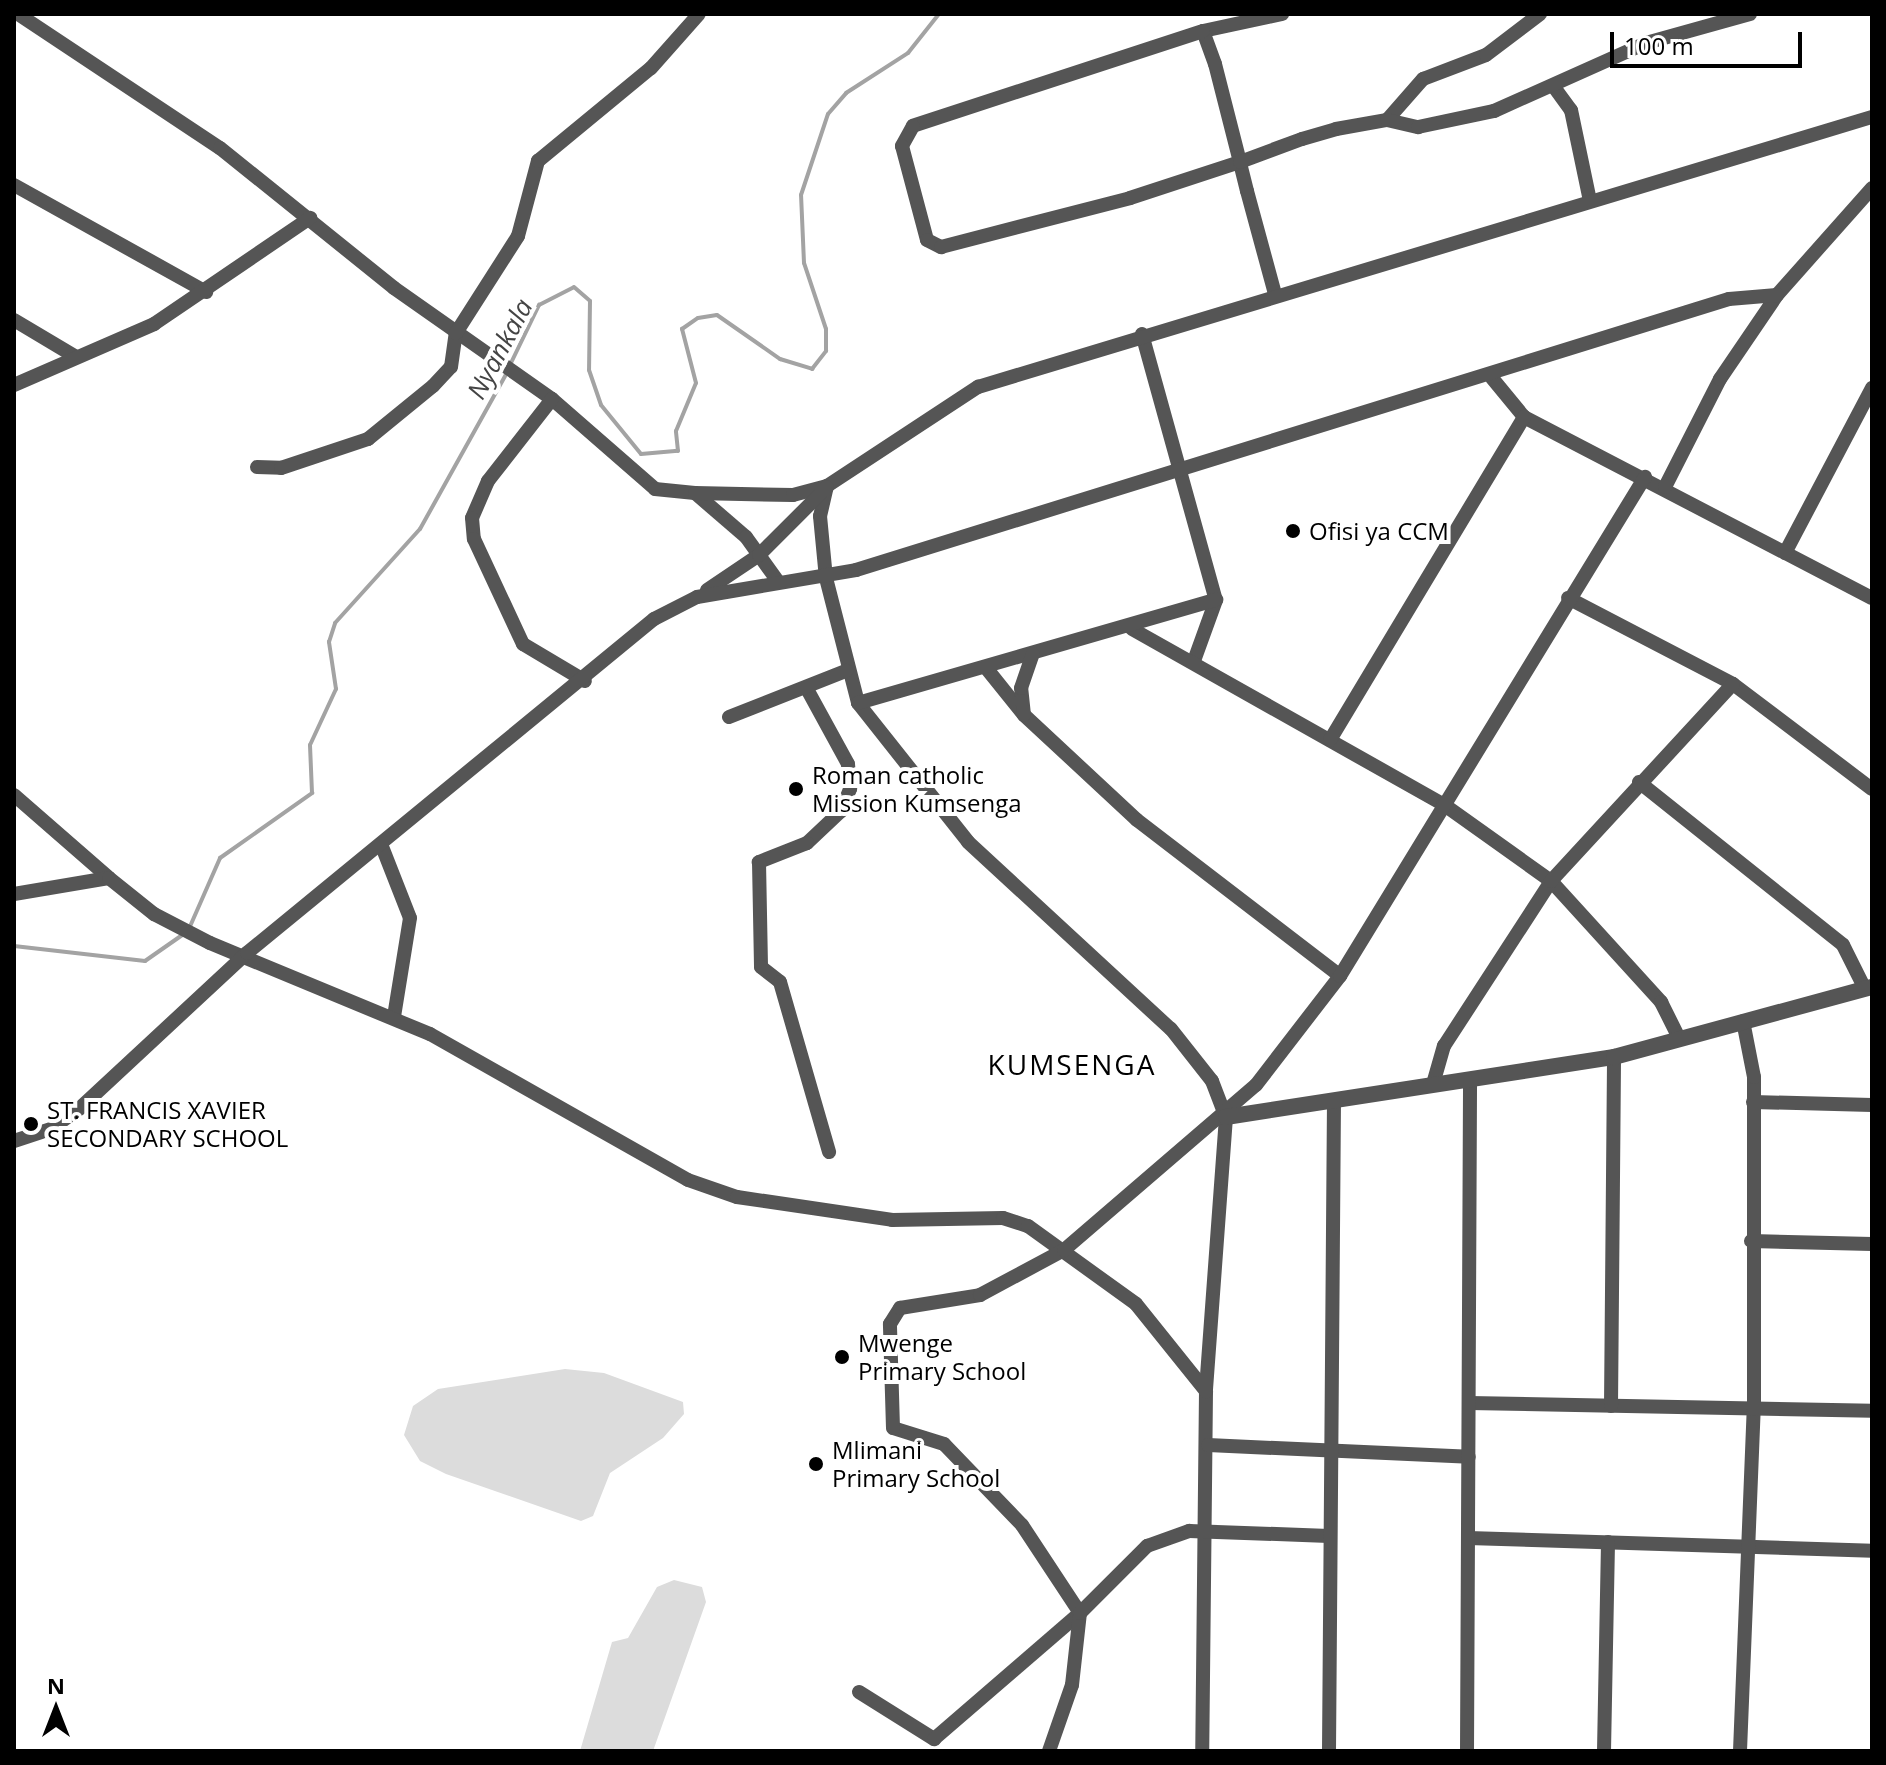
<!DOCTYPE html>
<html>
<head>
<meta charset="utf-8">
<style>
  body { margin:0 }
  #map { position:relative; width:1886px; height:1765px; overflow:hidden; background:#fff; font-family:"Open Sans",sans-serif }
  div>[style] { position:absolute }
  .green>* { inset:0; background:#dcdcdc }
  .stream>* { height:4px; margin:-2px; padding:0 2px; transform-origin:2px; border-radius:2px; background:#a3a3a3 }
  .minor>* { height:14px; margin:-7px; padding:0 7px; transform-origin:7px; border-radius:7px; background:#555 }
  .tertiary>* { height:16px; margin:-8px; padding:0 8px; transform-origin:8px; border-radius:8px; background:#555 }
  .dots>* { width:22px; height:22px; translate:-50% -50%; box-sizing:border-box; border:4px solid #fff; border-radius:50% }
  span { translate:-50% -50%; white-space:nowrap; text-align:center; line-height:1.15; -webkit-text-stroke:8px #fff; paint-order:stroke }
  .poi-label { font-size:24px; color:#000 }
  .left { translate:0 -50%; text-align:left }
  .water-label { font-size:26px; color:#444; font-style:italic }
  .quarter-label { font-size:28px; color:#000; letter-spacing:2px }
  .frame { position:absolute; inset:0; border:16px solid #000; pointer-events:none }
  .north { position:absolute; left:16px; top:1669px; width:80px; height:80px; -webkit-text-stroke:6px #fff; paint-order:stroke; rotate:0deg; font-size:22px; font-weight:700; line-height:32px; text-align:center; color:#000 }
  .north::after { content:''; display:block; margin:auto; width:28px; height:36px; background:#000; clip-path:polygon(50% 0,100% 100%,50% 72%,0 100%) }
  .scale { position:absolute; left:1610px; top:32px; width:192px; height:36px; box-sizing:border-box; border:4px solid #000; border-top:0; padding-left:10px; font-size:24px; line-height:28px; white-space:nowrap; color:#000; -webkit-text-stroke:6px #fff; paint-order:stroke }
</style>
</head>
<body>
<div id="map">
  <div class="green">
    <div style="clip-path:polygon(565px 1369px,604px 1373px,683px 1402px,684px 1414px,663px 1438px,610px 1473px,593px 1516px,581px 1521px,446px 1474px,420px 1461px,404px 1435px,413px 1406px,438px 1389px)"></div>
    <div style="clip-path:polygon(674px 1580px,702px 1587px,706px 1602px,653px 1751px,580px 1751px,612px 1642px,628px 1638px,657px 1587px)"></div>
  </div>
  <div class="stream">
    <div style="left:510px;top:365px;width:67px;rotate:-64.2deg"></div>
    <div style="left:539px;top:305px;width:39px;rotate:-27deg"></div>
    <div style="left:574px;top:287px;width:21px;rotate:41deg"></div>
    <div style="left:590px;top:301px;width:69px;rotate:90.8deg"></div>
    <div style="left:589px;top:370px;width:37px;rotate:71deg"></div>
    <div style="left:601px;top:405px;width:63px;rotate:50.8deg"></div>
    <div style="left:641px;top:454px;width:37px;rotate:-5deg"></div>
    <div style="left:678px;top:451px;width:20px;rotate:-96deg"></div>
    <div style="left:676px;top:431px;width:52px;rotate:-67.4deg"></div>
    <div style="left:696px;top:383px;width:56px;rotate:-104.5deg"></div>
    <div style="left:682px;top:329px;width:19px;rotate:-35deg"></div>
    <div style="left:698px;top:318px;width:19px;rotate:-9deg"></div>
    <div style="left:717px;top:315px;width:77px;rotate:34.9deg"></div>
    <div style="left:780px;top:359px;width:34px;rotate:17deg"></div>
    <div style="left:812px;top:369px;width:23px;rotate:-52deg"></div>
    <div style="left:826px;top:351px;width:22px;rotate:-90deg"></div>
    <div style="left:826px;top:329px;width:70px;rotate:-108.4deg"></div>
    <div style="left:804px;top:263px;width:68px;rotate:-92.5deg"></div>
    <div style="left:801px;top:195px;width:85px;rotate:-71.6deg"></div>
    <div style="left:828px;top:114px;width:28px;rotate:-49deg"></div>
    <div style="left:846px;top:93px;width:74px;rotate:-32.8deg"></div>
    <div style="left:908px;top:53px;width:50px;rotate:-51.5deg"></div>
    <div style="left:14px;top:946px;width:132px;rotate:6.5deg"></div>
    <div style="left:145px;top:961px;width:52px;rotate:-34.9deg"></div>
    <div style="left:188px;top:931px;width:80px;rotate:-66.3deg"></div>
    <div style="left:220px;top:858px;width:113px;rotate:-35.2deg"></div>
    <div style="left:312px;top:793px;width:48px;rotate:-92.4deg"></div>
    <div style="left:310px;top:745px;width:62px;rotate:-65.1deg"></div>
    <div style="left:336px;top:689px;width:48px;rotate:-98.5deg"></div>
    <div style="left:329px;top:642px;width:20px;rotate:-72deg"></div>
    <div style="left:335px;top:623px;width:127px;rotate:-47.9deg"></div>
    <div style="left:420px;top:529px;width:179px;rotate:-60.9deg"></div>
  </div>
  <div class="minor">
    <div style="left:18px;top:14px;width:242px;rotate:33.6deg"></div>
    <div style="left:220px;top:148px;width:223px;rotate:38.8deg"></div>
    <div style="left:394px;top:288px;width:193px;rotate:35.1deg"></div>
    <div style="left:552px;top:399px;width:137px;rotate:41.1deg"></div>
    <div style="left:655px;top:489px;width:40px;rotate:5.7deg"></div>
    <div style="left:695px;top:493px;width:67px;rotate:40.8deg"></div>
    <div style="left:746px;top:537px;width:53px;rotate:54.2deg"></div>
    <div style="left:1203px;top:31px;width:81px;rotate:-12.1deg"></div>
    <div style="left:1554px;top:87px;width:29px;rotate:54deg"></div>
    <div style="left:1571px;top:110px;width:93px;rotate:78.2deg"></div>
    <div style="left:1387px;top:120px;width:55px;rotate:-48.7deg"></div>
    <div style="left:1423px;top:79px;width:67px;rotate:-20.9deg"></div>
    <div style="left:1486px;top:55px;width:68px;rotate:-37.2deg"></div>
    <div style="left:14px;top:185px;width:220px;rotate:29.1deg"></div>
    <div style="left:1275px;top:294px;width:107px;rotate:-105.2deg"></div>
    <div style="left:1247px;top:191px;width:30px;rotate:-104deg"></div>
    <div style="left:1240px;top:162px;width:101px;rotate:-104.3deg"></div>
    <div style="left:1215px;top:64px;width:35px;rotate:-110deg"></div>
    <div style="left:1203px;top:31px;width:305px;rotate:161.9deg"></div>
    <div style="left:913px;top:126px;width:23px;rotate:119deg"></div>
    <div style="left:902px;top:146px;width:97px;rotate:75.1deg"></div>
    <div style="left:927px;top:240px;width:16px;rotate:27deg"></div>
    <div style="left:941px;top:247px;width:195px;rotate:-14.5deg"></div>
    <div style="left:1130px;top:198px;width:116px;rotate:-18.1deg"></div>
    <div style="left:1240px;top:162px;width:66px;rotate:-20.4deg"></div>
    <div style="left:1302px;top:139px;width:35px;rotate:-16deg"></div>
    <div style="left:1336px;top:129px;width:52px;rotate:-10deg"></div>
    <div style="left:1387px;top:120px;width:32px;rotate:13deg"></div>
    <div style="left:1418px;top:127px;width:78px;rotate:-11.9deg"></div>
    <div style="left:1494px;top:111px;width:167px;rotate:-24.1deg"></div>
    <div style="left:1646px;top:43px;width:108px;rotate:-15.6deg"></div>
    <div style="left:14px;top:320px;width:72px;rotate:30.8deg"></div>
    <div style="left:1142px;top:334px;width:276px;rotate:74.5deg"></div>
    <div style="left:1216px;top:600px;width:62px;rotate:109.9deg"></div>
    <div style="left:1492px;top:378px;width:50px;rotate:50.6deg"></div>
    <div style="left:1524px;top:417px;width:392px;rotate:27.5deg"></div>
    <div style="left:14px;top:385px;width:153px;rotate:-23.5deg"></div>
    <div style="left:154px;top:324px;width:189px;rotate:-34.2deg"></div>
    <div style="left:552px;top:399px;width:104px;rotate:128deg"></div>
    <div style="left:488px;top:481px;width:40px;rotate:113.4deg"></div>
    <div style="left:472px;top:518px;width:21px;rotate:85deg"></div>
    <div style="left:474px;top:539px;width:116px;rotate:65deg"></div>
    <div style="left:523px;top:644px;width:72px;rotate:30.8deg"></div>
    <div style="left:257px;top:467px;width:24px;rotate:2deg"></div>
    <div style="left:281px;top:468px;width:92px;rotate:-18.4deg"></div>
    <div style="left:368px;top:439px;width:84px;rotate:-39.2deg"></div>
    <div style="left:433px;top:386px;width:26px;rotate:-47deg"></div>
    <div style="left:451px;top:367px;width:34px;rotate:-82deg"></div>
    <div style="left:456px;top:333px;width:115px;rotate:-57.4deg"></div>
    <div style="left:518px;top:236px;width:78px;rotate:-75.1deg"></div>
    <div style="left:538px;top:161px;width:146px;rotate:-39.5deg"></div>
    <div style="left:651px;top:68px;width:72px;rotate:-48.4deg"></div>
    <div style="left:827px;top:486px;width:31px;rotate:103deg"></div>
    <div style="left:820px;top:516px;width:62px;rotate:84.5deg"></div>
    <div style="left:826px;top:578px;width:129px;rotate:75.6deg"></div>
    <div style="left:858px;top:703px;width:177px;rotate:51.6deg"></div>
    <div style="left:968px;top:842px;width:276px;rotate:42.7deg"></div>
    <div style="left:1171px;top:1029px;width:66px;rotate:51.7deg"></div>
    <div style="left:1212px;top:1081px;width:39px;rotate:69deg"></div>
    <div style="left:1226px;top:1117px;width:275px;rotate:94.2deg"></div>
    <div style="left:1206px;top:1391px;width:360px;rotate:90.6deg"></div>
    <div style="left:1665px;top:487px;width:121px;rotate:-63deg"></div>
    <div style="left:1720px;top:379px;width:102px;rotate:-55.8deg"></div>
    <div style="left:1777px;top:295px;width:143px;rotate:-48.4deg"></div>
    <div style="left:695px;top:493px;width:98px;rotate:1.2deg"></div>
    <div style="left:793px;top:495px;width:35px;rotate:-15deg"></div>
    <div style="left:827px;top:486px;width:181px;rotate:-33.3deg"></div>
    <div style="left:978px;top:387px;width:934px;rotate:-16.81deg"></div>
    <div style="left:1785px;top:553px;width:187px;rotate:-62.2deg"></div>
    <div style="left:707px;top:590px;width:63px;rotate:-33.9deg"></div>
    <div style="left:759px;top:555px;width:96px;rotate:-45deg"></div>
    <div style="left:1568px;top:598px;width:186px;rotate:27.5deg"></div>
    <div style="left:1733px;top:684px;width:174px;rotate:37.1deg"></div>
    <div style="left:1132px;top:629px;width:357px;rotate:29.4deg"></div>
    <div style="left:1443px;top:804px;width:133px;rotate:35.5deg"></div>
    <div style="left:1551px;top:881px;width:164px;rotate:47.7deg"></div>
    <div style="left:1661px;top:1002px;width:40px;rotate:63.4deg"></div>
    <div style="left:987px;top:669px;width:59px;rotate:51.2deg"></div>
    <div style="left:1024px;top:715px;width:154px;rotate:42.9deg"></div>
    <div style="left:1137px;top:820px;width:256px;rotate:37.5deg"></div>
    <div style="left:807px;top:689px;width:85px;rotate:61.3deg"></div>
    <div style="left:848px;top:764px;width:25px;rotate:85deg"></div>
    <div style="left:850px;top:789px;width:24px;rotate:112deg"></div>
    <div style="left:841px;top:811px;width:47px;rotate:136.7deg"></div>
    <div style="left:807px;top:843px;width:52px;rotate:158.4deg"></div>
    <div style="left:759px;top:862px;width:105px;rotate:88.9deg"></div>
    <div style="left:761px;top:967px;width:24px;rotate:38deg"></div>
    <div style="left:780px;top:982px;width:177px;rotate:73.9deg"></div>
    <div style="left:858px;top:703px;width:373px;rotate:-16.1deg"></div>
    <div style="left:1024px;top:715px;width:27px;rotate:-96deg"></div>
    <div style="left:1021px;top:688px;width:36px;rotate:-71deg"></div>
    <div style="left:729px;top:717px;width:126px;rotate:-21.5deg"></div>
    <div style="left:1330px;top:740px;width:377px;rotate:-59deg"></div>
    <div style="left:1639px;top:782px;width:261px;rotate:38.6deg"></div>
    <div style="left:1843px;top:945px;width:49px;rotate:63.4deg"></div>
    <div style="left:14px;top:795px;width:126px;rotate:41.1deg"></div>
    <div style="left:381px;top:844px;width:79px;rotate:68.6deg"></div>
    <div style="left:410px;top:918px;width:100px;rotate:99.2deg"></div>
    <div style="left:14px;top:894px;width:96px;rotate:-9.6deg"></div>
    <div style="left:109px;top:878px;width:58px;rotate:38.7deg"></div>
    <div style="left:154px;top:914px;width:63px;rotate:27.4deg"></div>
    <div style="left:210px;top:943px;width:238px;rotate:22.5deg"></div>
    <div style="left:430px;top:1034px;width:296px;rotate:29.5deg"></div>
    <div style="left:688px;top:1180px;width:52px;rotate:19.1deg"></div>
    <div style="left:737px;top:1197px;width:157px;rotate:8.4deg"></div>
    <div style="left:892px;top:1220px;width:111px;rotate:-1deg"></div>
    <div style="left:1003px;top:1218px;width:26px;rotate:18deg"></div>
    <div style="left:1028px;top:1226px;width:133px;rotate:35.8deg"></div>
    <div style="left:1136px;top:1304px;width:112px;rotate:51.2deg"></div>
    <div style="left:1433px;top:1084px;width:40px;rotate:-74deg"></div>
    <div style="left:1444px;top:1046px;width:197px;rotate:-57deg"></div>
    <div style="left:1551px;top:881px;width:268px;rotate:-47.3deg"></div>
    <div style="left:1753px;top:1102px;width:119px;rotate:1.4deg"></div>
    <div style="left:14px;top:1141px;width:39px;rotate:-18deg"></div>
    <div style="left:51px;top:1129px;width:34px;rotate:-36deg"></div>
    <div style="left:79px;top:1109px;width:229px;rotate:-42.9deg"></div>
    <div style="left:247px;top:953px;width:527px;rotate:-39.37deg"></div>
    <div style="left:654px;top:619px;width:48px;rotate:-27.1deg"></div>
    <div style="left:697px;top:597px;width:161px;rotate:-9.6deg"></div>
    <div style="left:856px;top:570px;width:914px;rotate:-17.25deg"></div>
    <div style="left:1729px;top:299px;width:48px;rotate:-4.8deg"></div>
    <div style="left:1751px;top:1241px;width:121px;rotate:1.4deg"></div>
    <div style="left:1469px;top:1403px;width:403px;rotate:1.1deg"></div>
    <div style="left:1611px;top:1406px;width:349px;rotate:-89.5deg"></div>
    <div style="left:1208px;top:1445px;width:261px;rotate:2.6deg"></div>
    <div style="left:1468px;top:1538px;width:404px;rotate:1.8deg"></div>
    <div style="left:859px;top:1692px;width:89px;rotate:32.1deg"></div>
    <div style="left:934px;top:1739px;width:193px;rotate:-40.8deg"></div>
    <div style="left:1080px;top:1613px;width:105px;rotate:-123.4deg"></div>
    <div style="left:1022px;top:1525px;width:112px;rotate:-133.9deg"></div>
    <div style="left:944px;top:1444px;width:53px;rotate:-162.6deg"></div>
    <div style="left:893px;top:1428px;width:104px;rotate:-91.7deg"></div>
    <div style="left:890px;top:1324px;width:19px;rotate:-58deg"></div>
    <div style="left:900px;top:1308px;width:81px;rotate:-9.2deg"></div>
    <div style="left:980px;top:1295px;width:95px;rotate:-28.2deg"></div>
    <div style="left:1064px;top:1250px;width:253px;rotate:-40.7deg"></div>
    <div style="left:1256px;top:1085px;width:138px;rotate:-52.4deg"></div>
    <div style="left:1340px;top:976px;width:585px;rotate:-58.57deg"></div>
    <div style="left:1049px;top:1751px;width:70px;rotate:-70.8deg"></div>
    <div style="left:1072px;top:1685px;width:72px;rotate:-83.7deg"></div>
    <div style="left:1080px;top:1613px;width:95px;rotate:-45deg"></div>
    <div style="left:1147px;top:1546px;width:45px;rotate:-19.7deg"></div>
    <div style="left:1189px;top:1531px;width:140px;rotate:2deg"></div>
    <div style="left:1329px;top:1751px;width:647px;rotate:-89.56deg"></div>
    <div style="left:1467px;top:1751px;width:670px;rotate:-89.74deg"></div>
    <div style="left:1604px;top:1751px;width:209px;rotate:-88.9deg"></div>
    <div style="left:1740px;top:1751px;width:342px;rotate:-87.7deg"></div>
    <div style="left:1754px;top:1409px;width:332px;rotate:-90deg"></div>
    <div style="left:1754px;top:1077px;width:57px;rotate:-101.1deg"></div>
  </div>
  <div class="tertiary">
    <div style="left:1226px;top:1117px;width:393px;rotate:-8.8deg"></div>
    <div style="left:1614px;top:1057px;width:267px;rotate:-15.2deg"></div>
  </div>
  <div class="dots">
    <div style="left:1293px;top:531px;background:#000"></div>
    <div style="left:796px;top:789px;background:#000"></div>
    <div style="left:31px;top:1124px;background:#000"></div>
    <div style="left:842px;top:1357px;background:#000"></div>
    <div style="left:816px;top:1464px;background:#000"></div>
  </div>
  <div class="poi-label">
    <span class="left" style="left:1309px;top:531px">Ofisi ya CCM</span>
    <span class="left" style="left:812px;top:789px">Roman catholic<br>Mission Kumsenga</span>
    <span class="left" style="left:47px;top:1124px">ST. FRANCIS XAVIER<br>SECONDARY SCHOOL</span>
    <span class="left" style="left:858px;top:1357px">Mwenge<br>Primary School</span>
    <span class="left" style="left:832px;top:1464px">Mlimani<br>Primary School</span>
  </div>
  <div class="water-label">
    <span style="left:500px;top:349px;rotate:-62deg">Nyankala</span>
  </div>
  <div class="quarter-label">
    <span style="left:1072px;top:1064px">KUMSENGA</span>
  </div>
  <div class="frame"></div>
  <div class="north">N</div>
  <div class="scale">100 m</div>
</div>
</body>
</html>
